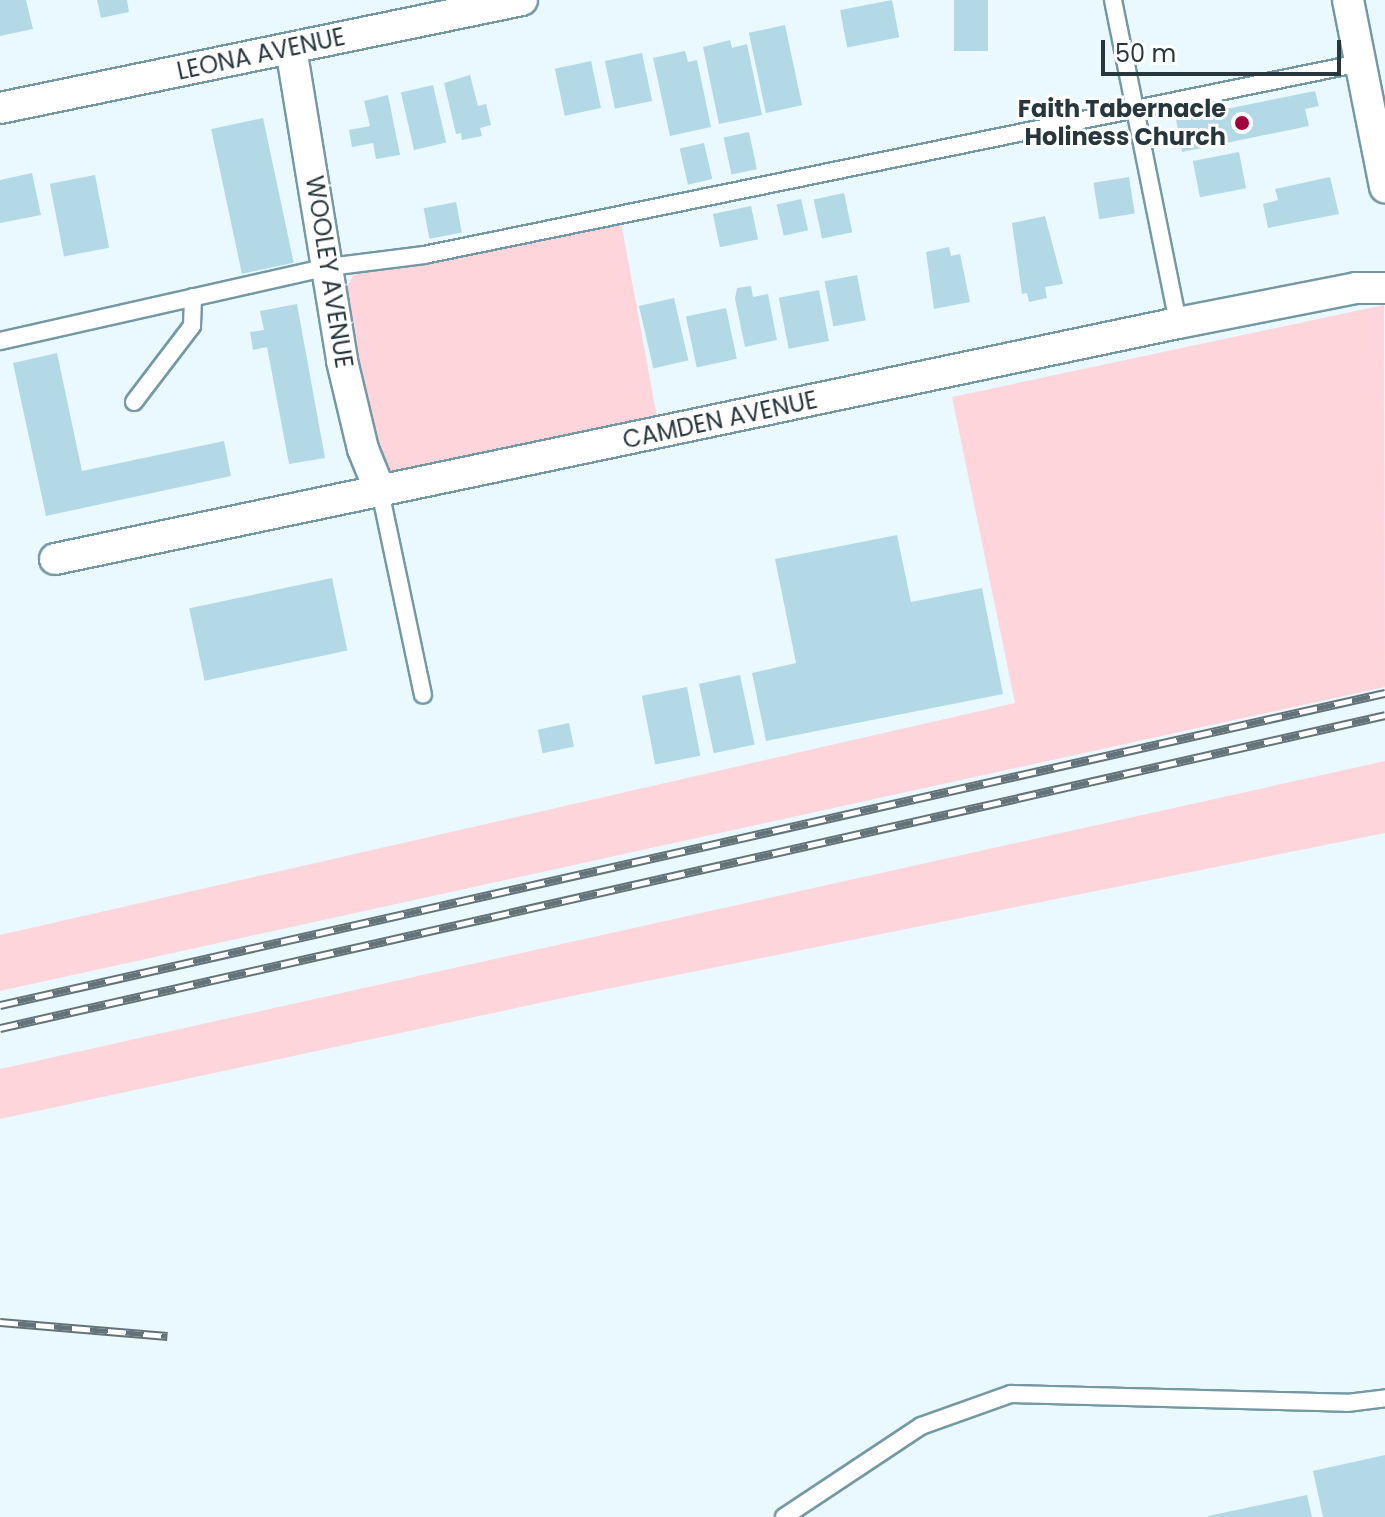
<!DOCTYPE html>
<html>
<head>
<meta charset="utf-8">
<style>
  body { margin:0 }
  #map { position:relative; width:1385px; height:1517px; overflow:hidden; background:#eaf9ff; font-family:Poppins,sans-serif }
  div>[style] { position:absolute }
  .green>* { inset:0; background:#fed5da }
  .building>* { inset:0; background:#b3d9e7; transform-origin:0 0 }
  .roads { filter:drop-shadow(2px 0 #7499a5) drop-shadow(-2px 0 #7499a5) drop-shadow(0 2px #7499a5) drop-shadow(0 -2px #7499a5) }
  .service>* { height:16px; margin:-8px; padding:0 8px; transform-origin:8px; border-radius:8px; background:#fff }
  .minor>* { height:30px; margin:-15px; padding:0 15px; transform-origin:15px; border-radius:15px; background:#fff }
  .rail>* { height:9px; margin-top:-4.5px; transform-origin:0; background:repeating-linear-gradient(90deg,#fff 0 18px,#647379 0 36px); box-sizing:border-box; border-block:2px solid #647379 }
  .dots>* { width:22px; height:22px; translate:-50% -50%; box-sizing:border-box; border:4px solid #fff; border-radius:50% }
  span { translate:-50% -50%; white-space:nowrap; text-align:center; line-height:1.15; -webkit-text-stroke:6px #fff; paint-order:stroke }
  .street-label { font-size:24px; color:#28373d }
  .poi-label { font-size:24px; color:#28373d; font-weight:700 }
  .right { translate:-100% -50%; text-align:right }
  .scale { position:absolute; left:1101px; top:40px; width:240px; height:36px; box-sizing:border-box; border:4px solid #28373d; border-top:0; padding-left:10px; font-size:24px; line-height:28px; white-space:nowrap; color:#28373d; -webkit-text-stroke:6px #fff; paint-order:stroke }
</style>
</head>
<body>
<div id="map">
  <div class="green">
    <div style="clip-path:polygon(621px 222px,657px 417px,381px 474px,344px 294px,353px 275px)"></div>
    <div style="clip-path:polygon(1384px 305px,1385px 687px,0 991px,0 935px,1015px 703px,952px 397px)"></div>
    <div style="clip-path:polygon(1385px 761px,1385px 833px,577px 995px,0 1119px,0 1069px)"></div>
  </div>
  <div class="building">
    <div style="clip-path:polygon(0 0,26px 0,33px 29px,0 36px)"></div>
    <div style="clip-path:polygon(97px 0,127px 0,129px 12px,101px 18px)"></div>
    <div style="left:892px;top:0;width:38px;height:53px;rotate:79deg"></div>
    <div style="left:954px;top:0;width:34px;height:51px"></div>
    <div style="left:785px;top:25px;width:82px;height:37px;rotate:78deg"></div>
    <div style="clip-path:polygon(730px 40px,732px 48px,747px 44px,762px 115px,719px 124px,703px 47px)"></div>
    <div style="clip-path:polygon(685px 51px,688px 62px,697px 60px,711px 127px,670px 136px,653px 58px)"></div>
    <div style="left:642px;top:53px;width:49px;height:38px;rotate:78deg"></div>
    <div style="left:591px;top:61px;width:48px;height:37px;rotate:78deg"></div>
    <div style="clip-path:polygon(470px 75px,478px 106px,486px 104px,491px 125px,480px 128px,482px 136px,462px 140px,461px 133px,456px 134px,444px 83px)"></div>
    <div style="left:433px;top:85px;width:59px;height:33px;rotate:77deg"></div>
    <div style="clip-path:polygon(1315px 91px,1319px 106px,1305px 109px,1309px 126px,1182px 152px,1176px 119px)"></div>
    <div style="clip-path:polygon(388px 95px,400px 155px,376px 159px,373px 143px,352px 147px,349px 130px,370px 126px,364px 101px)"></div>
    <div style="left:263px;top:118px;width:148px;height:53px;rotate:78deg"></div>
    <div style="left:749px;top:132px;width:38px;height:26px;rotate:78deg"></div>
    <div style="left:704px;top:143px;width:37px;height:25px;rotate:77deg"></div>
    <div style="left:1239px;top:152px;width:37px;height:47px;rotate:79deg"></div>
    <div style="clip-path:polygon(32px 173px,41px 215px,0 223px,0 180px)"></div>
    <div style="left:95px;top:175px;width:74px;height:46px;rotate:79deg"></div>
    <div style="left:1129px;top:177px;width:37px;height:36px;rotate:81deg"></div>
    <div style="clip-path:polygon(1330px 177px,1339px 214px,1268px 228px,1263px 204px,1278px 200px,1275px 189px)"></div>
    <div style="left:844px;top:193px;width:40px;height:31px;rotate:78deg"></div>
    <div style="left:801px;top:199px;width:32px;height:25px;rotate:77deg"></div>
    <div style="left:456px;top:202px;width:31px;height:33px;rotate:79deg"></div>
    <div style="left:751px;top:206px;width:34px;height:39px;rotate:78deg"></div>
    <div style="clip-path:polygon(1045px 216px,1063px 284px,1045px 287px,1047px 298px,1029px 302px,1027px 293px,1022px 294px,1012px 223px)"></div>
    <div style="clip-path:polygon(949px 247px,951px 256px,960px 254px,970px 302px,934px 309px,926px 252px)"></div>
    <div style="left:857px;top:275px;width:46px;height:33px;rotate:79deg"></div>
    <div style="clip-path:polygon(751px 286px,753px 297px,768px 294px,777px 340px,745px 347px,735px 299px,737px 288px)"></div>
    <div style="left:819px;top:290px;width:52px;height:41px;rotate:79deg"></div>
    <div style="left:674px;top:298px;width:64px;height:36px;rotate:77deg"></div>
    <div style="clip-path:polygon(297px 304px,325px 458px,289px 464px,267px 347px,253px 350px,250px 332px,264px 330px,260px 311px)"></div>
    <div style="left:726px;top:308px;width:52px;height:41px;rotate:78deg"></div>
    <div style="clip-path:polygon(57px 353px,82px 471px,224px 441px,231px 476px,46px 516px,13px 363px)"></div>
    <div style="clip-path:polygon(897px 535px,911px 602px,982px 588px,1003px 694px,766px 741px,752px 673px,796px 663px,775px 559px)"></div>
    <div style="left:332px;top:578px;width:74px;height:146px;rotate:78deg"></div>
    <div style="left:740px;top:675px;width:71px;height:42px;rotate:78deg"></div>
    <div style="left:687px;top:687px;width:70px;height:46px;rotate:79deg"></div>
    <div style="left:569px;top:723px;width:24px;height:32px;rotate:78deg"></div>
    <div style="clip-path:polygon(1385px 1455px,1385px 1517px,1323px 1517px,1313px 1471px)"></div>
    <div style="clip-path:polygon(1307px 1495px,1312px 1517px,1208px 1517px,1208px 1516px)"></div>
  </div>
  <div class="roads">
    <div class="service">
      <div style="left:1113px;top:0;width:329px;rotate:78.6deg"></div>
      <div style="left:0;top:341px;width:337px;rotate:-12.7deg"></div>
      <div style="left:329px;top:267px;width:96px;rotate:-7.2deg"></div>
      <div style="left:424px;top:255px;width:955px;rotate:-11.59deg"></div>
      <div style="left:134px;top:402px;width:96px;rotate:-52.7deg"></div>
      <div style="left:192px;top:326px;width:29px;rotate:-88deg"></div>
      <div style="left:380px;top:491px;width:208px;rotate:78.1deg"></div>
      <div style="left:784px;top:1517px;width:164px;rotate:-33.6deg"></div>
      <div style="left:921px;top:1426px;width:96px;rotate:-19.6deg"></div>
      <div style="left:1011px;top:1394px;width:336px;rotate:1.5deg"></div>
      <div style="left:1347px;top:1403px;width:38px;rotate:-7deg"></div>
    </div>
    <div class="minor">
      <div style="left:1348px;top:0;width:191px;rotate:78.8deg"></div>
      <div style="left:291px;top:48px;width:317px;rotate:80.7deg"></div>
      <div style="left:342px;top:361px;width:90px;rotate:76.6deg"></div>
      <div style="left:363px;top:449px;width:45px;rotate:68deg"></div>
      <div style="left:0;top:108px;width:533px;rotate:-11.69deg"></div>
      <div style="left:55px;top:559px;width:1148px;rotate:-11.87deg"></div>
      <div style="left:1178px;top:323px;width:181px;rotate:-11.1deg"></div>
      <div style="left:1356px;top:288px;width:29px"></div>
    </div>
  </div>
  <div class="rail">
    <div style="left:0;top:1005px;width:1420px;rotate:-12.7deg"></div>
    <div style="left:0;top:1028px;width:1420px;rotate:-12.73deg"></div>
    <div style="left:0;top:1322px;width:168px;rotate:4.8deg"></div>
  </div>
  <div class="dots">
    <div style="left:1242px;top:123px;background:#a1033d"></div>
  </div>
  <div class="street-label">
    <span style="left:261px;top:54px;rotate:-12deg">LEONA AVENUE</span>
    <span style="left:329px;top:272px;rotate:81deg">WOOLEY AVENUE</span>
    <span style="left:720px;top:420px;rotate:-12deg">CAMDEN AVENUE</span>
  </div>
  <div class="poi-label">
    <span class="right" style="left:1226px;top:123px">Faith Tabernacle<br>Holiness Church</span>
  </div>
  <div class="scale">50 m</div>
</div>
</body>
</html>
